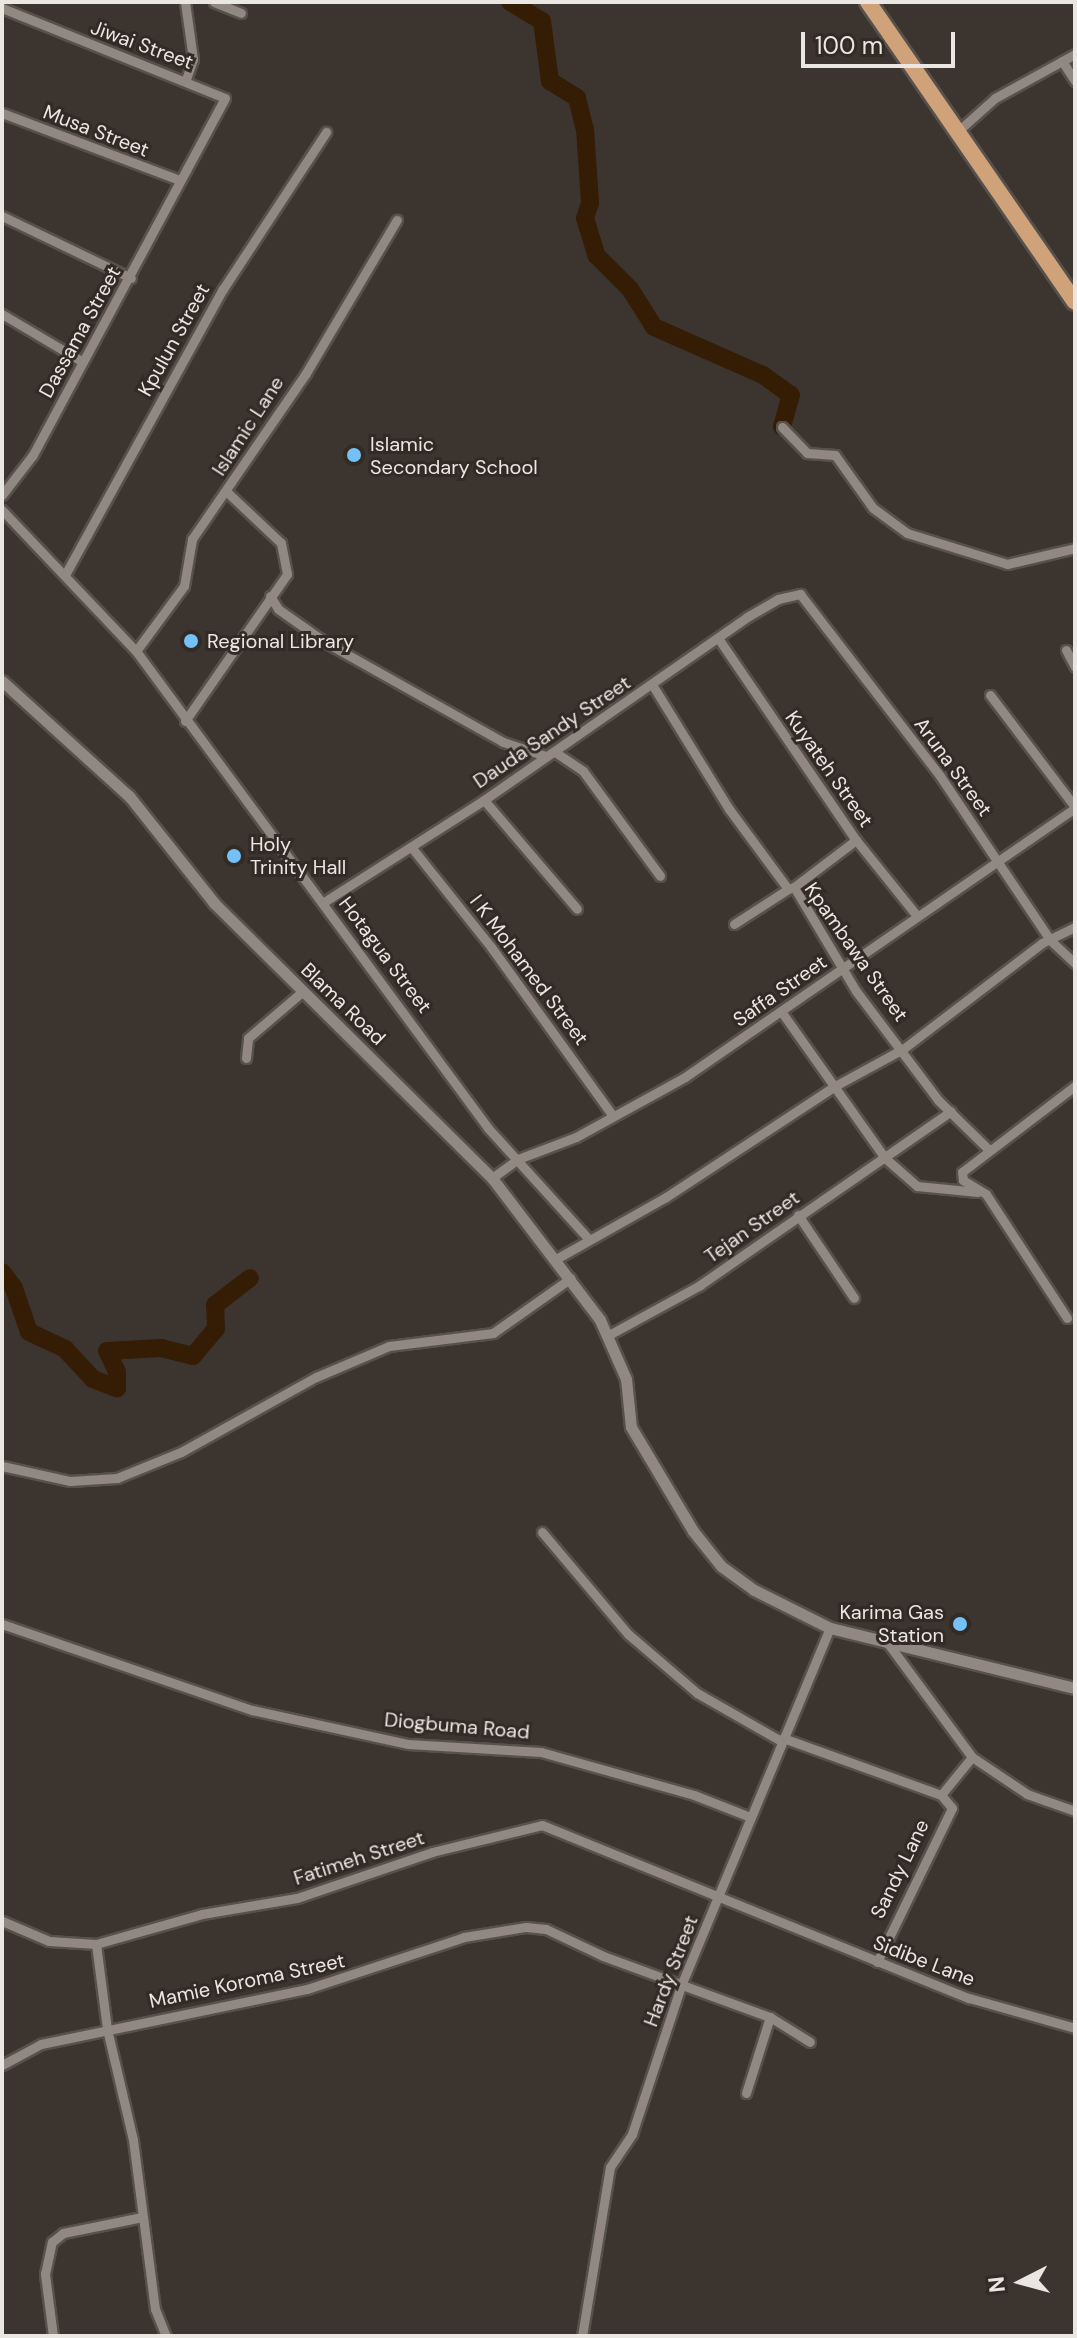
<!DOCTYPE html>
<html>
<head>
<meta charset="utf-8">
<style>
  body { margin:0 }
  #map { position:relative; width:1077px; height:2338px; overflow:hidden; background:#3c352f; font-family:"DM Sans",sans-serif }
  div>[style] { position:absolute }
  .river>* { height:18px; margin:-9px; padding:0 9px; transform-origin:9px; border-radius:9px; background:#351c05 }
  .roads { filter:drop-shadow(2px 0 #57514c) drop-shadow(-2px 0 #57514c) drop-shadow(0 2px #57514c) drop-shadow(0 -2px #57514c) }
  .minor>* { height:9px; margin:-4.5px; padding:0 4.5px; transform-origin:4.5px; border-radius:4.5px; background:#918881 }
  .tertiary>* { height:11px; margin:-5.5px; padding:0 5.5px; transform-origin:5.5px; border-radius:5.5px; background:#918881 }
  .trunk>* { height:16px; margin:-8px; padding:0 8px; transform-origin:8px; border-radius:8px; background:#d0a279 }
  .dots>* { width:22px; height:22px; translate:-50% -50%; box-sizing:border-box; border:4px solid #322b25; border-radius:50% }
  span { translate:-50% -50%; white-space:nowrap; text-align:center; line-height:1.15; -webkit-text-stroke:6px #322b25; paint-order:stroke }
  .street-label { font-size:20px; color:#eae6e2 }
  .poi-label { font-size:20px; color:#eae6e2 }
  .left { translate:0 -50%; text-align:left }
  .right { translate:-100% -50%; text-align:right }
  .frame { position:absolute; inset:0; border:4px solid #eae6e2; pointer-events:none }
  .north { position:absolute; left:981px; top:2242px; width:80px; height:80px; -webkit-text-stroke:6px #322b25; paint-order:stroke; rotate:264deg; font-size:22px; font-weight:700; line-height:32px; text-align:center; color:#eae6e2 }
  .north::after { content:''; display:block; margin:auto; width:28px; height:36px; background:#eae6e2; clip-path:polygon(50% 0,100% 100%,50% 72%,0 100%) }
  .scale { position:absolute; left:801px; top:32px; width:154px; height:36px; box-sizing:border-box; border:4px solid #eae6e2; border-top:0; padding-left:10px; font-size:24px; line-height:28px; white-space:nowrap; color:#eae6e2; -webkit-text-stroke:6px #322b25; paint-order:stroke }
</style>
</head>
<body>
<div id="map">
  <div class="river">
    <div style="left:510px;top:2px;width:37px;rotate:31deg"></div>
    <div style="left:542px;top:21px;width:61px;rotate:82.4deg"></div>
    <div style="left:550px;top:81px;width:32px;rotate:32deg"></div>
    <div style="left:577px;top:98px;width:32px;rotate:76deg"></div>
    <div style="left:585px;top:129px;width:74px;rotate:86.1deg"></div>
    <div style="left:590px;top:203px;width:16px;rotate:108deg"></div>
    <div style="left:585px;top:218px;width:39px;rotate:73deg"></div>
    <div style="left:596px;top:255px;width:48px;rotate:45deg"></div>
    <div style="left:630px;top:289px;width:45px;rotate:57.7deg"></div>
    <div style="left:654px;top:327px;width:119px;rotate:23.8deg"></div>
    <div style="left:763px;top:375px;width:34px;rotate:36deg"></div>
    <div style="left:791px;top:395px;width:33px;rotate:106deg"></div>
    <div style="left:2px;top:1272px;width:20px;rotate:53deg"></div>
    <div style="left:14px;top:1288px;width:46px;rotate:71.2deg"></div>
    <div style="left:29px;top:1332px;width:40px;rotate:25deg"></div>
    <div style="left:65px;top:1349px;width:41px;rotate:47deg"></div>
    <div style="left:93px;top:1379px;width:26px;rotate:21deg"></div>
    <div style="left:117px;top:1388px;width:16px;rotate:-90deg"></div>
    <div style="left:117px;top:1372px;width:23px;rotate:-115deg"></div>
    <div style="left:107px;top:1351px;width:54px;rotate:-3.2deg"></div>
    <div style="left:161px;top:1348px;width:33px;rotate:14deg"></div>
    <div style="left:193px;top:1356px;width:35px;rotate:-50deg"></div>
    <div style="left:216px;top:1329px;width:24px;rotate:-92deg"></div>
    <div style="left:215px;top:1305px;width:44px;rotate:-37.6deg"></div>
  </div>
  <div class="roads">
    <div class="minor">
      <div style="left:185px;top:2px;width:58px;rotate:82deg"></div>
      <div style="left:193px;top:59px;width:21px;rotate:109deg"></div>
      <div style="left:214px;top:2px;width:29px;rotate:22deg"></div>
      <div style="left:2px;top:8px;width:240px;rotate:22deg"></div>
      <div style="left:225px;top:98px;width:407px;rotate:118.3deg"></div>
      <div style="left:32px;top:456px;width:49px;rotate:127.6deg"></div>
      <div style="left:1062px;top:61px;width:24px;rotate:57deg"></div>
      <div style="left:2px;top:113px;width:189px;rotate:20.7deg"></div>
      <div style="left:957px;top:132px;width:51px;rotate:-41.8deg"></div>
      <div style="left:995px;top:98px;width:91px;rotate:-28.8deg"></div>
      <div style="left:2px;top:216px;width:143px;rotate:25.7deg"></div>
      <div style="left:2px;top:314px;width:94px;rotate:30.7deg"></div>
      <div style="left:782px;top:427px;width:36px;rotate:46deg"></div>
      <div style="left:807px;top:453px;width:28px;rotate:4deg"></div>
      <div style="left:835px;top:455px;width:65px;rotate:54.4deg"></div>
      <div style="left:873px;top:508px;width:42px;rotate:36.3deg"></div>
      <div style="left:907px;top:533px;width:105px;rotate:17.2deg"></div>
      <div style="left:1007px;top:564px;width:70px;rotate:-13.2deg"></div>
      <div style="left:2px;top:510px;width:195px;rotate:46.5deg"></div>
      <div style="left:136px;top:651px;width:593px;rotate:53.57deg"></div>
      <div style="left:488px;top:1128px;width:147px;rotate:47.8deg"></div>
      <div style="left:66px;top:573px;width:325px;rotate:-61.1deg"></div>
      <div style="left:223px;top:289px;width:188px;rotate:-56.7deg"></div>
      <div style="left:270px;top:596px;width:15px;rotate:58deg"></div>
      <div style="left:278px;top:609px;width:57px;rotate:35.1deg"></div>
      <div style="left:325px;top:642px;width:204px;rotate:29.3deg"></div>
      <div style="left:503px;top:742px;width:45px;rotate:18deg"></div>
      <div style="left:718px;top:638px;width:245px;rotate:55.7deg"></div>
      <div style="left:856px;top:840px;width:97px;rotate:51.2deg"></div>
      <div style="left:1066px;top:650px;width:19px;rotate:62deg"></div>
      <div style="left:136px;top:651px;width:81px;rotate:-53.6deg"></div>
      <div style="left:184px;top:586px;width:48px;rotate:-80.3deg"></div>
      <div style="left:192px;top:539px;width:201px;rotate:-55.5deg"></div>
      <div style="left:306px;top:373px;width:178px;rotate:-59.3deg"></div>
      <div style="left:653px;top:686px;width:145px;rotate:58.3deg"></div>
      <div style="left:729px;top:809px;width:99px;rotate:53.6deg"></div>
      <div style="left:788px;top:889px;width:6px;rotate:-18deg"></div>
      <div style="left:794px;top:887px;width:121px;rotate:59.2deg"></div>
      <div style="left:856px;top:991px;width:136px;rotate:53deg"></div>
      <div style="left:938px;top:1100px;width:70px;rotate:44.4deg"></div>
      <div style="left:990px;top:695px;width:141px;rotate:52.8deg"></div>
      <div style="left:185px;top:721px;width:179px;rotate:-55.2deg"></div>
      <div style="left:287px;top:574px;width:32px;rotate:-101deg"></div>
      <div style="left:281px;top:543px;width:74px;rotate:-136.6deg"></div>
      <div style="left:555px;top:752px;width:34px;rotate:34deg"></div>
      <div style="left:583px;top:771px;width:130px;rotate:53.7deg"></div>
      <div style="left:484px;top:800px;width:143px;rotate:49.5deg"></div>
      <div style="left:412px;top:848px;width:127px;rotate:51.4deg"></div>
      <div style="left:491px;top:947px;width:208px;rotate:54.2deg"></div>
      <div style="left:794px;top:887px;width:78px;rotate:-37.2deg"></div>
      <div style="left:324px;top:902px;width:190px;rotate:-32.5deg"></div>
      <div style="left:484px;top:800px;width:320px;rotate:-34.8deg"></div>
      <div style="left:747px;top:617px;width:36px;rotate:-30deg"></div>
      <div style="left:778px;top:599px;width:23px;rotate:-13deg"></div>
      <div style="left:800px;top:594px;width:230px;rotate:52.4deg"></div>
      <div style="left:940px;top:776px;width:197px;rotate:56.1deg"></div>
      <div style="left:1050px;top:940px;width:34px;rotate:43deg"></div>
      <div style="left:734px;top:924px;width:64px;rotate:-32.9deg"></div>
      <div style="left:783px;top:1014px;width:176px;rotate:54.7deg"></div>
      <div style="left:885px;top:1158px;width:43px;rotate:41.2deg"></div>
      <div style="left:917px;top:1186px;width:61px;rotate:5.6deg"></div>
      <div style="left:246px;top:1058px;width:20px;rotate:-84deg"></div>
      <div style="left:248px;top:1038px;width:72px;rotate:-40.5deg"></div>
      <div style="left:492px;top:1178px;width:32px;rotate:-36deg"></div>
      <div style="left:518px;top:1159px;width:62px;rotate:-20.8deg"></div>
      <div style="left:576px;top:1137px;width:124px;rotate:-28.8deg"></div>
      <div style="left:685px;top:1077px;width:474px;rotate:-34.6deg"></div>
      <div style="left:798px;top:1215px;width:100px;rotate:56deg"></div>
      <div style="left:556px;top:1259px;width:126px;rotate:-29.4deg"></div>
      <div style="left:666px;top:1197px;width:202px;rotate:-33.3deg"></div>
      <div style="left:835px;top:1086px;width:77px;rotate:-28.6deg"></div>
      <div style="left:903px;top:1049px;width:175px;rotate:-37.3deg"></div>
      <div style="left:1042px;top:943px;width:37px;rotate:-26deg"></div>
      <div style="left:1067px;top:1318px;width:148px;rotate:-123.2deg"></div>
      <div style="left:986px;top:1194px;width:27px;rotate:-149deg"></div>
      <div style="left:963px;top:1180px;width:8px;rotate:-97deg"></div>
      <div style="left:962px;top:1172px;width:142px;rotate:-37.3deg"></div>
      <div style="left:607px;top:1336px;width:106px;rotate:-28.7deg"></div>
      <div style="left:700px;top:1285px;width:305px;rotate:-34.7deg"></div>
      <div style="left:2px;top:1466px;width:70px;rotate:12.4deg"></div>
      <div style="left:70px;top:1481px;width:47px;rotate:-3.7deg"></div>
      <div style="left:117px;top:1478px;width:69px;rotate:-22.1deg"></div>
      <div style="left:181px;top:1452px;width:154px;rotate:-29.1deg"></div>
      <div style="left:316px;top:1377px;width:79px;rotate:-23deg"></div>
      <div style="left:389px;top:1346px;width:105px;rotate:-7.1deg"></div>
      <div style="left:493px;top:1333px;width:95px;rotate:-35.2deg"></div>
      <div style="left:542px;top:1532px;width:133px;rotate:49.9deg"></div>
      <div style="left:628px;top:1634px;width:91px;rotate:40.5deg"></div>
      <div style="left:697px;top:1693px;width:97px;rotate:29.7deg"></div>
      <div style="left:2px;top:1624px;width:264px;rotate:19deg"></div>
      <div style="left:252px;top:1710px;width:160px;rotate:12.3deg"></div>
      <div style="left:408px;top:1744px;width:133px;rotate:3.4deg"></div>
      <div style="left:541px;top:1752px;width:159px;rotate:15.7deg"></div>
      <div style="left:694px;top:1795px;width:60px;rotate:21.4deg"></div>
      <div style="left:783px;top:1738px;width:168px;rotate:19.8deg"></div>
      <div style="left:972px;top:1757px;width:66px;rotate:33.9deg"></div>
      <div style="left:1027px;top:1794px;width:51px;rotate:19.5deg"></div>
      <div style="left:2px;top:1921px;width:51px;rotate:23.1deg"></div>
      <div style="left:49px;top:1941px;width:47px;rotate:3.7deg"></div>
      <div style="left:96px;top:1944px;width:110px;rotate:-15.8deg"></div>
      <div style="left:202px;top:1914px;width:96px;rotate:-9.6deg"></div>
      <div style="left:297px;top:1898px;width:143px;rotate:-18.8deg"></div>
      <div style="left:432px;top:1852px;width:113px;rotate:-13.8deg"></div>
      <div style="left:542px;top:1825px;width:461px;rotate:22.1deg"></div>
      <div style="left:969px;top:1998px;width:110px;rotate:15.8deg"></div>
      <div style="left:96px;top:1944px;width:86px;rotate:82.6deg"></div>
      <div style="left:107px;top:2029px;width:114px;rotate:76.8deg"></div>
      <div style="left:133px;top:2140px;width:170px;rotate:82.6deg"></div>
      <div style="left:155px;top:2309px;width:29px;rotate:68deg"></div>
      <div style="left:877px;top:1962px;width:171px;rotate:-64deg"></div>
      <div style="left:952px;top:1808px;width:17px;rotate:-130deg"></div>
      <div style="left:941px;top:1795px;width:49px;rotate:-50.8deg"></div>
      <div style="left:972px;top:1757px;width:143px;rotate:-126.5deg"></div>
      <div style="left:2px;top:2065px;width:44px;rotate:-28.3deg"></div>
      <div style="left:41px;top:2044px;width:272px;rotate:-11.7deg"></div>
      <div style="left:307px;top:1989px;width:165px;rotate:-18.3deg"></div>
      <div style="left:464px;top:1937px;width:63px;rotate:-9.2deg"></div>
      <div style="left:526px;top:1927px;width:20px;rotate:6deg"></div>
      <div style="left:546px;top:1929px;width:63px;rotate:25.3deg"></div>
      <div style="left:603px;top:1956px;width:178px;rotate:20.1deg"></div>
      <div style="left:770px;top:2017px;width:47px;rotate:32deg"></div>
      <div style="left:746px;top:2093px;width:80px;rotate:-72.5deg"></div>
      <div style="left:53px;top:2336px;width:63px;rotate:-97.4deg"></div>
      <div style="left:45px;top:2274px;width:33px;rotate:-78deg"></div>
      <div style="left:52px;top:2242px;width:14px;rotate:-39deg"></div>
      <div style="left:63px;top:2233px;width:81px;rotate:-11.4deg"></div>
      <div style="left:582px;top:2336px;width:171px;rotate:-80.6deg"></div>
      <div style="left:610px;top:2167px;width:40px;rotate:-56deg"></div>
      <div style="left:632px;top:2134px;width:159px;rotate:-71.7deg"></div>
      <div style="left:682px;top:1983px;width:385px;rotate:-67.4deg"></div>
    </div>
    <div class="tertiary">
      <div style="left:2px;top:681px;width:171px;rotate:42.2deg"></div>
      <div style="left:129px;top:796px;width:137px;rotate:51.5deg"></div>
      <div style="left:214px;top:903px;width:391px;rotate:44.7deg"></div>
      <div style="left:492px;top:1178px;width:178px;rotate:52.7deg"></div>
      <div style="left:600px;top:1320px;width:64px;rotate:66.2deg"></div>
      <div style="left:626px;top:1379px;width:48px;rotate:84.1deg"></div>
      <div style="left:631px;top:1427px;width:121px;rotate:59.2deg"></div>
      <div style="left:693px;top:1531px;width:45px;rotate:51.3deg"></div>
      <div style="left:721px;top:1566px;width:41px;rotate:36deg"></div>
      <div style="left:754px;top:1590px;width:85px;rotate:26.6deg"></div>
      <div style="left:830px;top:1628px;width:252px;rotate:13.8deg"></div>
    </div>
    <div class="trunk">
      <div style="left:868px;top:2px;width:364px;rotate:55.4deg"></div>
    </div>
  </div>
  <div class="dots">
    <div style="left:354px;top:455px;background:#75c0f6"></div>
    <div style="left:191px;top:641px;background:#75c0f6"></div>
    <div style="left:234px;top:856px;background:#75c0f6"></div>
    <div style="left:960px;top:1624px;background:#75c0f6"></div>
  </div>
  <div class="street-label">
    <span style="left:142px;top:45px;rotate:20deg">Jiwai Street</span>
    <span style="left:96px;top:131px;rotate:21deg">Musa Street</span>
    <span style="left:80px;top:332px;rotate:-61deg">Dassama Street</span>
    <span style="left:174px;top:340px;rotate:-61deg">Kpulun Street</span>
    <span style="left:248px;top:426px;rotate:-57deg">Islamic Lane</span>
    <span style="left:552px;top:732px;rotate:-34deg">Dauda Sandy Street</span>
    <span style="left:953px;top:767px;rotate:54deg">Aruna Street</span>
    <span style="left:829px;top:769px;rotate:55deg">Kuyateh Street</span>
    <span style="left:856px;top:952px;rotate:55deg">Kpambawa Street</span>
    <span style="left:385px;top:955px;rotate:53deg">Hotagua Street</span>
    <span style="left:529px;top:970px;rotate:53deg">I K Mohamed Street</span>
    <span style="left:780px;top:991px;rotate:-35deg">Saffa Street</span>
    <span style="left:343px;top:1004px;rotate:44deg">Blama Road</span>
    <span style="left:752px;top:1227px;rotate:-35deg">Tejan Street</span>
    <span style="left:457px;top:1726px;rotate:5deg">Diogbuma Road</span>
    <span style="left:359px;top:1858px;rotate:-18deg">Fatimeh Street</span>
    <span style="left:900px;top:1869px;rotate:-64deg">Sandy Lane</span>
    <span style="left:924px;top:1961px;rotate:21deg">Sidibe Lane</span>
    <span style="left:671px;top:1971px;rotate:-69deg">Hardy Street</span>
    <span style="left:247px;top:1981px;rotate:-12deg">Mamie Koroma Street</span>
  </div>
  <div class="poi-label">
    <span class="left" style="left:370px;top:456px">Islamic<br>Secondary School</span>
    <span class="left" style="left:207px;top:641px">Regional Library</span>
    <span class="left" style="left:250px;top:856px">Holy<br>Trinity Hall</span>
    <span class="right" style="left:944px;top:1624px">Karima Gas<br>Station</span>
  </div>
  <div class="frame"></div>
  <div class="north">N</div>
  <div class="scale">100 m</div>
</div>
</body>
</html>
